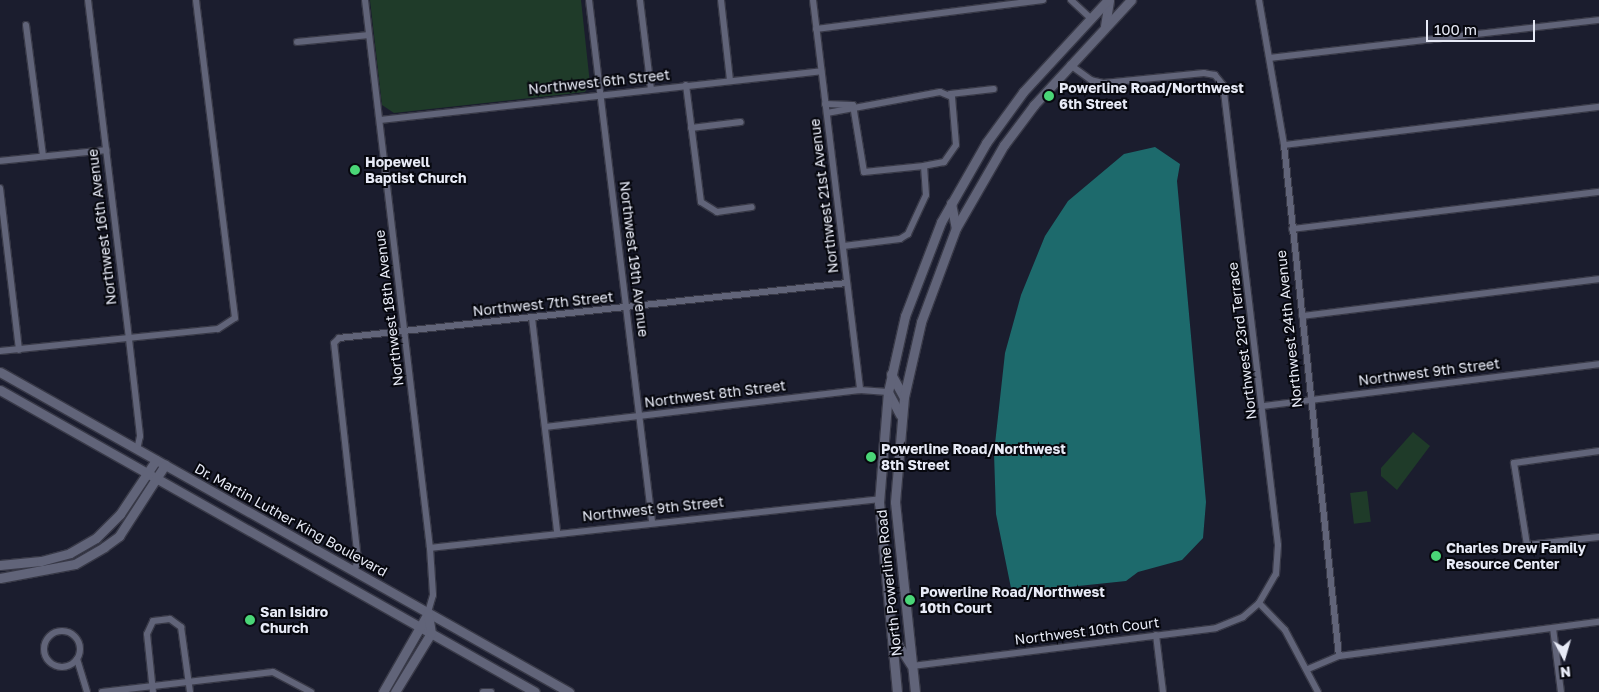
<!DOCTYPE html>
<html>
<head>
<meta charset="utf-8">
<style>
  body { margin:0 }
  #map { position:relative; width:1599px; height:692px; overflow:hidden; background:#1b1d2e; font-family:"Golos Text",sans-serif }
  div>[style] { position:absolute }
  .green>* { inset:0; background:#1f3b29; transform-origin:0 0 }
  .water>* { inset:0; background:#1d6a6c }
  .roads { filter:drop-shadow(1px 0 #383947) drop-shadow(-1px 0 #383947) drop-shadow(0 1px #383947) drop-shadow(0 -1px #383947) }
  .street>* { height:6px; margin:-3px; padding:0 3px; transform-origin:3px; border-radius:3px; background:#616479 }
  .street>.ring { margin:-3px; padding:0; box-sizing:content-box; background:none; border:6px solid #616479; border-radius:50% }
  .secondary>* { height:9px; margin:-4.5px; padding:0 4.5px; transform-origin:4.5px; border-radius:4.5px; background:#616479 }
  .dots>* { width:14px; height:14px; translate:-50% -50%; box-sizing:border-box; border:2px solid #07080f; border-radius:50% }
  span { translate:-50% -50%; white-space:nowrap; text-align:center; line-height:1.15; -webkit-text-stroke:4px #07080f; paint-order:stroke }
  .street-label { font-size:14px; color:#e7eaf6 }
  .poi-label { font-size:14px; color:#e7eaf6; font-weight:700 }
  .left { translate:0 -50%; text-align:left }
  .north { position:absolute; left:1539px; top:632px; width:50px; height:50px; -webkit-text-stroke:4px #07080f; paint-order:stroke; rotate:174deg; font-size:14px; font-weight:700; line-height:20px; text-align:center; color:#e7eaf6 }
  .north::after { content:''; display:block; margin:auto; width:18px; height:22px; background:#e7eaf6; clip-path:polygon(50% 0,100% 100%,50% 72%,0 100%) }
  .scale { position:absolute; left:1426px; top:20px; width:109px; height:22px; box-sizing:border-box; border:2px solid #e7eaf6; border-top:0; padding-left:6px; font-size:15px; line-height:18px; white-space:nowrap; color:#e7eaf6; -webkit-text-stroke:4px #07080f; paint-order:stroke }
</style>
</head>
<body>
<div id="map">
  <div class="green">
    <div style="clip-path:polygon(370px 0,581px 0,590px 84px,585px 92px,394px 113px,382px 105px)"></div>
    <div style="clip-path:polygon(1413px 432px,1430px 446px,1397px 490px,1381px 476px,1381px 468px)"></div>
    <div style="left:1367px;top:491px;width:31px;height:17px;rotate:83deg"></div>
  </div>
  <div class="water">
    <div style="clip-path:polygon(1155px 147px,1180px 164px,1177px 181px,1206px 502px,1203px 538px,1182px 560px,1138px 572px,1126px 581px,1012px 593px,996px 514px,994px 453px,1005px 353px,1021px 295px,1045px 236px,1068px 201px,1124px 154px)"></div>
  </div>
  <div class="roads">
    <div class="street">
      <div style="left:88px;top:0;width:341px;rotate:83.1deg"></div>
      <div style="left:129px;top:339px;width:98px;rotate:83.5deg"></div>
      <div style="left:140px;top:436px;width:14px;rotate:102deg"></div>
      <div style="left:365px;top:0;width:552px;rotate:83.24deg"></div>
      <div style="left:430px;top:548px;width:47px;rotate:86.3deg"></div>
      <div style="left:433px;top:595px;width:19px;rotate:106deg"></div>
      <div style="left:589px;top:0;width:525px;rotate:83.11deg"></div>
      <div style="left:640px;top:0;width:90px;rotate:83deg"></div>
      <div style="left:721px;top:0;width:81px;rotate:83.6deg"></div>
      <div style="left:813px;top:0;width:393px;rotate:83.1deg"></div>
      <div style="left:1071px;top:0;width:26px;rotate:43deg"></div>
      <div style="left:1259px;top:0;width:147px;rotate:80.2deg"></div>
      <div style="left:1284px;top:145px;width:514px;rotate:83.86deg"></div>
      <div style="left:26px;top:25px;width:132px;rotate:82.6deg"></div>
      <div style="left:816px;top:29px;width:229px;rotate:-7.3deg"></div>
      <div style="left:297px;top:42px;width:72px;rotate:-5.6deg"></div>
      <div style="left:1270px;top:58px;width:331px;rotate:-6.6deg"></div>
      <div style="left:686px;top:85px;width:118px;rotate:82.7deg"></div>
      <div style="left:701px;top:202px;width:19px;rotate:32deg"></div>
      <div style="left:717px;top:212px;width:35px;rotate:-8deg"></div>
      <div style="left:950px;top:94px;width:44px;rotate:-6.5deg"></div>
      <div style="left:825px;top:104px;width:28px;rotate:2deg"></div>
      <div style="left:853px;top:105px;width:68px;rotate:80.7deg"></div>
      <div style="left:864px;top:172px;width:60px;rotate:-5.7deg"></div>
      <div style="left:827px;top:113px;width:115px;rotate:-10.5deg"></div>
      <div style="left:940px;top:92px;width:13px;rotate:23deg"></div>
      <div style="left:952px;top:97px;width:48px;rotate:85.2deg"></div>
      <div style="left:956px;top:145px;width:21px;rotate:125deg"></div>
      <div style="left:944px;top:162px;width:20px;rotate:169deg"></div>
      <div style="left:924px;top:166px;width:29px;rotate:86deg"></div>
      <div style="left:926px;top:195px;width:43px;rotate:114.8deg"></div>
      <div style="left:908px;top:234px;width:9px;rotate:148deg"></div>
      <div style="left:900px;top:239px;width:57px;rotate:173deg"></div>
      <div style="left:380px;top:120px;width:444px;rotate:-6.3deg"></div>
      <div style="left:691px;top:128px;width:50px;rotate:-6.8deg"></div>
      <div style="left:1284px;top:145px;width:317px;rotate:-6.9deg"></div>
      <div style="left:0;top:161px;width:107px;rotate:-5.9deg"></div>
      <div style="left:0;top:188px;width:163px;rotate:83.3deg"></div>
      <div style="left:1292px;top:229px;width:309px;rotate:-6.9deg"></div>
      <div style="left:1302px;top:316px;width:299px;rotate:-7.1deg"></div>
      <div style="left:532px;top:318px;width:215px;rotate:83.3deg"></div>
      <div style="left:0;top:351px;width:219px;rotate:-5.8deg"></div>
      <div style="left:218px;top:329px;width:20px;rotate:-33deg"></div>
      <div style="left:235px;top:318px;width:320px;rotate:-97deg"></div>
      <div style="left:1263px;top:406px;width:339px;rotate:-7.1deg"></div>
      <div style="left:545px;top:427px;width:317px;rotate:-6.7deg"></div>
      <div style="left:860px;top:390px;width:28px;rotate:4deg"></div>
      <div style="left:1599px;top:451px;width:86px;rotate:172deg"></div>
      <div style="left:1514px;top:463px;width:83px;rotate:81deg"></div>
      <div style="left:1527px;top:545px;width:72px;rotate:-6.3deg"></div>
      <div style="left:430px;top:548px;width:452px;rotate:-6.2deg"></div>
      <div style="left:354px;top:572px;width:13px;rotate:-72deg"></div>
      <div style="left:358px;top:560px;width:218px;rotate:-96.3deg"></div>
      <div style="left:334px;top:343px;width:7px;rotate:-45deg"></div>
      <div style="left:339px;top:338px;width:511px;rotate:-6.18deg"></div>
      <div style="left:1259px;top:603px;width:37px;rotate:46deg"></div>
      <div style="left:1285px;top:630px;width:70px;rotate:62deg"></div>
      <div style="left:1553px;top:628px;width:64px;rotate:82.9deg"></div>
      <div class="ring" style="left:44px;top:631px;width:30px;height:30px"></div>
      <div style="left:1156px;top:635px;width:57px;rotate:83deg"></div>
      <div style="left:77px;top:659px;width:34px;rotate:73deg"></div>
      <div style="left:912px;top:666px;width:306px;rotate:-7.1deg"></div>
      <div style="left:1216px;top:628px;width:29px;rotate:-22deg"></div>
      <div style="left:1243px;top:617px;width:21px;rotate:-41deg"></div>
      <div style="left:1259px;top:603px;width:34px;rotate:-60deg"></div>
      <div style="left:1276px;top:574px;width:29px;rotate:-86deg"></div>
      <div style="left:1278px;top:545px;width:463px;rotate:-96.8deg"></div>
      <div style="left:1223px;top:85px;width:13px;rotate:-129deg"></div>
      <div style="left:1215px;top:75px;width:11px;rotate:-170deg"></div>
      <div style="left:1204px;top:73px;width:101px;rotate:174.3deg"></div>
      <div style="left:1103px;top:83px;width:12px;rotate:-166deg"></div>
      <div style="left:1091px;top:80px;width:26px;rotate:-144deg"></div>
      <div style="left:1308px;top:669px;width:34px;rotate:-23deg"></div>
      <div style="left:1339px;top:656px;width:262px;rotate:-7.5deg"></div>
      <div style="left:102px;top:692px;width:172px;rotate:-6.7deg"></div>
      <div style="left:273px;top:672px;width:43px;rotate:27.8deg"></div>
      <div style="left:153px;top:692px;width:58px;rotate:-95.9deg"></div>
      <div style="left:147px;top:634px;width:14px;rotate:-65deg"></div>
      <div style="left:153px;top:621px;width:17px;rotate:-7deg"></div>
      <div style="left:170px;top:619px;width:14px;rotate:36deg"></div>
      <div style="left:181px;top:627px;width:66px;rotate:82.1deg"></div>
      <div style="left:483px;top:692px;width:8px"></div>
    </div>
    <div class="secondary">
      <div style="left:1105px;top:26px;width:26px;rotate:-81deg"></div>
      <div style="left:951px;top:203px;width:25px;rotate:79deg"></div>
      <div style="left:0;top:372px;width:653px;rotate:29.35deg"></div>
      <div style="left:891px;top:374px;width:26px;rotate:61deg"></div>
      <div style="left:0;top:390px;width:614px;rotate:29.44deg"></div>
      <div style="left:888px;top:392px;width:26px;rotate:62deg"></div>
      <div style="left:0;top:565px;width:41px;rotate:-5.6deg"></div>
      <div style="left:41px;top:561px;width:30px;rotate:-15deg"></div>
      <div style="left:70px;top:553px;width:30px;rotate:-30deg"></div>
      <div style="left:96px;top:538px;width:34px;rotate:-45deg"></div>
      <div style="left:120px;top:514px;width:65px;rotate:-56.3deg"></div>
      <div style="left:0;top:578px;width:76px;rotate:-10.6deg"></div>
      <div style="left:75px;top:564px;width:34px;rotate:-30deg"></div>
      <div style="left:104px;top:547px;width:19px;rotate:-36deg"></div>
      <div style="left:119px;top:536px;width:85px;rotate:-57.1deg"></div>
      <div style="left:893px;top:637px;width:33px;rotate:57deg"></div>
      <div style="left:383px;top:692px;width:91px;rotate:-60.3deg"></div>
      <div style="left:395px;top:692px;width:69px;rotate:-58.6deg"></div>
      <div style="left:431px;top:633px;width:20px;rotate:-99deg"></div>
      <div style="left:897px;top:692px;width:190px;rotate:-95.4deg"></div>
      <div style="left:879px;top:503px;width:111px;rotate:-85.4deg"></div>
      <div style="left:888px;top:392px;width:78px;rotate:-77.4deg"></div>
      <div style="left:905px;top:316px;width:101px;rotate:-69deg"></div>
      <div style="left:941px;top:222px;width:91px;rotate:-60.3deg"></div>
      <div style="left:986px;top:143px;width:63px;rotate:-54deg"></div>
      <div style="left:1023px;top:92px;width:125px;rotate:-47.3deg"></div>
      <div style="left:915px;top:692px;width:191px;rotate:-96deg"></div>
      <div style="left:895px;top:502px;width:105px;rotate:-85.1deg"></div>
      <div style="left:904px;top:397px;width:77px;rotate:-77.2deg"></div>
      <div style="left:921px;top:322px;width:100px;rotate:-69.6deg"></div>
      <div style="left:956px;top:228px;width:96px;rotate:-60deg"></div>
      <div style="left:1004px;top:145px;width:50px;rotate:-53.1deg"></div>
      <div style="left:1034px;top:105px;width:143px;rotate:-47.3deg"></div>
    </div>
  </div>
  <div class="dots">
    <div style="left:1049px;top:96px;background:#4ad677"></div>
    <div style="left:355px;top:170px;background:#4ad677"></div>
    <div style="left:871px;top:457px;background:#4ad677"></div>
    <div style="left:1436px;top:556px;background:#4ad677"></div>
    <div style="left:910px;top:600px;background:#4ad677"></div>
    <div style="left:250px;top:620px;background:#4ad677"></div>
  </div>
  <div class="street-label">
    <span style="left:599px;top:82px;rotate:-6deg">Northwest 6th Street</span>
    <span style="left:824px;top:196px;rotate:-97deg">Northwest 21st Avenue</span>
    <span style="left:102px;top:227px;rotate:-97deg">Northwest 16th Avenue</span>
    <span style="left:634px;top:259px;rotate:83deg">Northwest 19th Avenue</span>
    <span style="left:543px;top:304px;rotate:-6deg">Northwest 7th Street</span>
    <span style="left:389px;top:308px;rotate:-97deg">Northwest 18th Avenue</span>
    <span style="left:1289px;top:329px;rotate:-96deg">Northwest 24th Avenue</span>
    <span style="left:1242px;top:341px;rotate:-97deg">Northwest 23rd Terrace</span>
    <span style="left:1429px;top:372px;rotate:-7deg">Northwest 9th Street</span>
    <span style="left:715px;top:394px;rotate:-7deg">Northwest 8th Street</span>
    <span style="left:653px;top:509px;rotate:-6deg">Northwest 9th Street</span>
    <span style="left:291px;top:520px;rotate:29deg">Dr. Martin Luther King Boulevard</span>
    <span style="left:889px;top:583px;rotate:-96deg">North Powerline Road</span>
    <span style="left:1087px;top:631px;rotate:-7deg">Northwest 10th Court</span>
  </div>
  <div class="poi-label">
    <span class="left" style="left:1059px;top:96px">Powerline Road/Northwest<br>6th Street</span>
    <span class="left" style="left:365px;top:170px">Hopewell<br>Baptist Church</span>
    <span class="left" style="left:881px;top:457px">Powerline Road/Northwest<br>8th Street</span>
    <span class="left" style="left:1446px;top:556px">Charles Drew Family<br>Resource Center</span>
    <span class="left" style="left:920px;top:600px">Powerline Road/Northwest<br>10th Court</span>
    <span class="left" style="left:260px;top:620px">San Isidro<br>Church</span>
  </div>
  <div class="north">N</div>
  <div class="scale">100 m</div>
</div>
</body>
</html>
